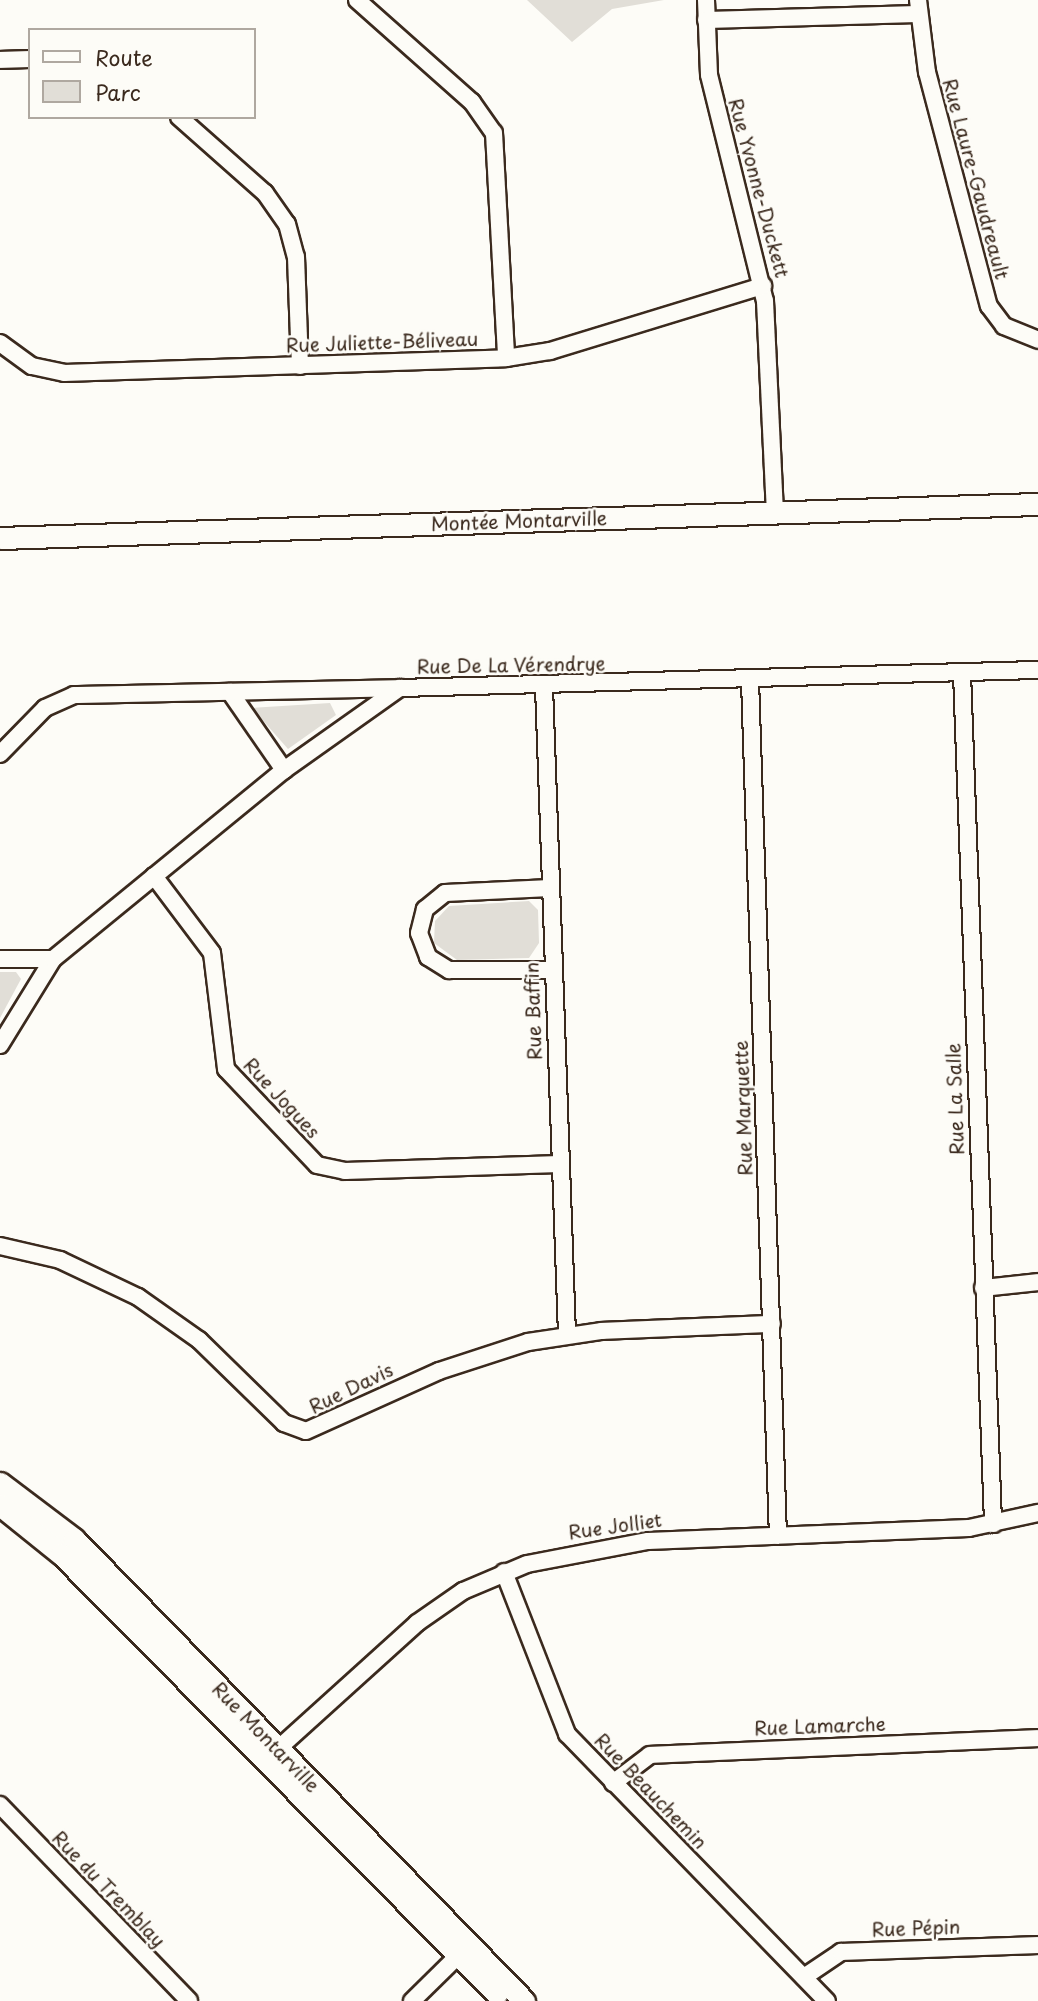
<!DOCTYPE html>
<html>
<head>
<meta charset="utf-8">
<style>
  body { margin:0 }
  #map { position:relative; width:1038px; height:2001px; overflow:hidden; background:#fdfcf7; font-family:"Playpen Sans",sans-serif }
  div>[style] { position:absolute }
  .green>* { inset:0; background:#e1ded7 }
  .roads { filter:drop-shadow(2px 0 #3b2a1e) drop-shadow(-2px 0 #3b2a1e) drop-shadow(0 2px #3b2a1e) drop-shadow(0 -2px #3b2a1e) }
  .street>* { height:16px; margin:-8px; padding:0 8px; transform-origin:8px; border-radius:8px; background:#fdfcf7 }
  .secondary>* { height:21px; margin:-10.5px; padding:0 10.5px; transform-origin:10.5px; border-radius:10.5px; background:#fdfcf7 }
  span { translate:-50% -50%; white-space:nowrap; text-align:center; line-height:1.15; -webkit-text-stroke:5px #fdfcf7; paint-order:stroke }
  .street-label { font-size:19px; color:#3b2a1e }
  .legend { position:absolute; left:28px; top:28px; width:228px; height:91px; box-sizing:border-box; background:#fdfcf7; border:2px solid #afa8a0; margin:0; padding:9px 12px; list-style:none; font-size:21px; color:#3b2a1e }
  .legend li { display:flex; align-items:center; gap:14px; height:35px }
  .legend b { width:35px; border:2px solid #afa8a0 }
</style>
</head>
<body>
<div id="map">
  <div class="green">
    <div style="clip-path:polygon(527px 0,664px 0,612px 9px,572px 42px)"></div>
    <div style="clip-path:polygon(330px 703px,336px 715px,288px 749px,252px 708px)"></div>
    <div style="clip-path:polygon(529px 901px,538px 910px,539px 943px,529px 958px,457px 960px,434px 943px,435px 921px,449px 906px)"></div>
    <div style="clip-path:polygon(0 972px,16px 972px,21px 979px,0 1018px)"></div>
  </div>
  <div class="roads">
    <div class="street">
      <div style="left:357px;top:0;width:154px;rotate:41.6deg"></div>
      <div style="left:472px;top:102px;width:38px;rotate:55deg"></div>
      <div style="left:494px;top:133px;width:225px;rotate:86.9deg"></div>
      <div style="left:706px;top:0;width:75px;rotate:87.7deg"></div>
      <div style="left:709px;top:75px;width:233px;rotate:76.1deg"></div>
      <div style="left:765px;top:301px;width:212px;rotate:87.3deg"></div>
      <div style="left:918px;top:0;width:73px;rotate:82.9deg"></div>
      <div style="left:927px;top:72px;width:242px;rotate:75.2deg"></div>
      <div style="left:989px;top:306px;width:25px;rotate:53deg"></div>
      <div style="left:1004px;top:326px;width:37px;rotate:22deg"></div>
      <div style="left:706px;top:20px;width:212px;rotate:-1.6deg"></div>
      <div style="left:0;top:60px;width:30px;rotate:-2deg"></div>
      <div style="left:179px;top:117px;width:115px;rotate:41.5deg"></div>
      <div style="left:265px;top:193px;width:38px;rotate:55deg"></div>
      <div style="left:287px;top:224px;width:34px;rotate:75deg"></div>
      <div style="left:296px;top:257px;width:109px;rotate:87.9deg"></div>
      <div style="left:0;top:343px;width:39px;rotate:36deg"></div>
      <div style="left:32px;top:366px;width:33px;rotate:12deg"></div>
      <div style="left:64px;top:373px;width:442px;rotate:-1.9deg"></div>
      <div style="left:506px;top:358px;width:45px;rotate:-9deg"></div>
      <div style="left:550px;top:351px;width:223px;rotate:-17deg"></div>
      <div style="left:962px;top:673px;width:852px;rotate:87.91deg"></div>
      <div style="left:750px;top:680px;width:856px;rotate:88.13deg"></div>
      <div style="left:544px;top:686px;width:648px;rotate:87.97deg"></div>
      <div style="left:230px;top:692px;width:95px;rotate:55.3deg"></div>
      <div style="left:0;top:754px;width:64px;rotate:-45.6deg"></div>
      <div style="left:45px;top:708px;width:32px;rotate:-24deg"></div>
      <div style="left:74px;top:695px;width:325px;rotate:-1.2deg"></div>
      <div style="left:154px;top:876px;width:96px;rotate:53deg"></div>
      <div style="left:212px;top:953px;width:117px;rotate:83.1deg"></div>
      <div style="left:226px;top:1069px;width:132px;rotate:46.5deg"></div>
      <div style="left:317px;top:1165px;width:29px;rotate:12deg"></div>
      <div style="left:345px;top:1171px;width:214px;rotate:-1.9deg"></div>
      <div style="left:550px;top:888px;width:105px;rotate:177.3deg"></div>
      <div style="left:445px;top:893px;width:26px;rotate:141deg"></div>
      <div style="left:425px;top:909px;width:25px;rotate:104deg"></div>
      <div style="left:419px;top:933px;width:26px;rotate:69deg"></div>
      <div style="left:428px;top:957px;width:25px;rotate:32deg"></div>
      <div style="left:449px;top:970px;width:104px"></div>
      <div style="left:0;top:959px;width:53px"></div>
      <div style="left:0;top:1045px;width:101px;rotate:-58.4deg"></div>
      <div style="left:53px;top:959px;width:298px;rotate:-39.3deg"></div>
      <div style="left:284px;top:770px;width:142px;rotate:-35.3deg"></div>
      <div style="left:400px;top:688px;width:638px;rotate:-1.62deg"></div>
      <div style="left:0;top:1246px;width:62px;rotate:13.1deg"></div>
      <div style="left:60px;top:1260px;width:86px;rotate:25.4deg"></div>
      <div style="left:138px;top:1297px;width:75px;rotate:35.2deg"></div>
      <div style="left:199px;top:1340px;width:119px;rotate:44.3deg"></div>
      <div style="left:284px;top:1423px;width:23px;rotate:20deg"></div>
      <div style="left:306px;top:1431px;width:146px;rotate:-24.3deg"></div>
      <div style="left:439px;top:1371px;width:94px;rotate:-18deg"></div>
      <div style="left:528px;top:1342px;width:75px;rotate:-8.5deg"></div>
      <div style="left:602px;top:1331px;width:170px;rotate:-2.4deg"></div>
      <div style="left:983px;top:1288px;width:55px;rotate:-6.2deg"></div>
      <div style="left:504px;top:1572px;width:174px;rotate:68.7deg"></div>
      <div style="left:567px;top:1734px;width:373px;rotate:45.8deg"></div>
      <div style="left:270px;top:1756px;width:198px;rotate:-42.1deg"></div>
      <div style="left:417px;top:1623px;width:56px;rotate:-34.8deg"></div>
      <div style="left:463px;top:1591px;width:69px;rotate:-22.9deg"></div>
      <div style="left:527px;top:1564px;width:123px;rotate:-10.8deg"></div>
      <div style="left:648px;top:1541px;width:321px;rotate:-2.3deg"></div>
      <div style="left:969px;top:1528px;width:71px;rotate:-12.3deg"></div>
      <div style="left:613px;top:1783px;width:46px;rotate:-37.1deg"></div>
      <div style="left:650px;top:1755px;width:388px;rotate:-2.5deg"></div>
      <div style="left:0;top:1805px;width:272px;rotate:46deg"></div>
      <div style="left:804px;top:1977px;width:45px;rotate:-34deg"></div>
      <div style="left:841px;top:1952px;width:197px;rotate:-2deg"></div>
      <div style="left:412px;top:2001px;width:74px;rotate:-44.5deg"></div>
    </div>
    <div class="secondary">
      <div style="left:0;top:538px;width:1039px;rotate:-1.88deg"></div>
      <div style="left:0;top:1483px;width:93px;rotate:37.1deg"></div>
      <div style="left:74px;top:1539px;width:645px;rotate:45.75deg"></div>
      <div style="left:0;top:1505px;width:78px;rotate:38.8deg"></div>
      <div style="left:61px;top:1554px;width:619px;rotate:45.26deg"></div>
    </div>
  </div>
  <div class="street-label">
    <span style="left:976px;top:179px;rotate:75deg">Rue Laure-Gaudreault</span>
    <span style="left:759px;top:188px;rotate:75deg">Rue Yvonne-Duckett</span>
    <span style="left:382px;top:342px;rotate:-2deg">Rue Juliette-Béliveau</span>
    <span style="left:519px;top:521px;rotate:-2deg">Montée Montarville</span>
    <span style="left:511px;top:665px;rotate:-1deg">Rue De La Vérendrye</span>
    <span style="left:533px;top:1011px;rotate:-92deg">Rue Baffin</span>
    <span style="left:282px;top:1098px;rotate:47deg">Rue Jogues</span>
    <span style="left:955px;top:1099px;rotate:-92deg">Rue La Salle</span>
    <span style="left:743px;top:1108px;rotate:-92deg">Rue Marquette</span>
    <span style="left:351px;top:1388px;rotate:-26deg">Rue Davis</span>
    <span style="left:615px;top:1526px;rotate:-8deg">Rue Jolliet</span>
    <span style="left:820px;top:1726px;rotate:-2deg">Rue Lamarche</span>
    <span style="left:266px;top:1737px;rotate:46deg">Rue Montarville</span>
    <span style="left:651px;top:1791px;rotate:46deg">Rue Beauchemin</span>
    <span style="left:109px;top:1889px;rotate:46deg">Rue du Tremblay</span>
    <span style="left:916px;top:1928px;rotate:-2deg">Rue Pépin</span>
  </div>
  <ul class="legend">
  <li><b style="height:9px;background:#fdfcf7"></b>Route</li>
  <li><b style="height:19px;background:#e1ded7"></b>Parc</li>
  </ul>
</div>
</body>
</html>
